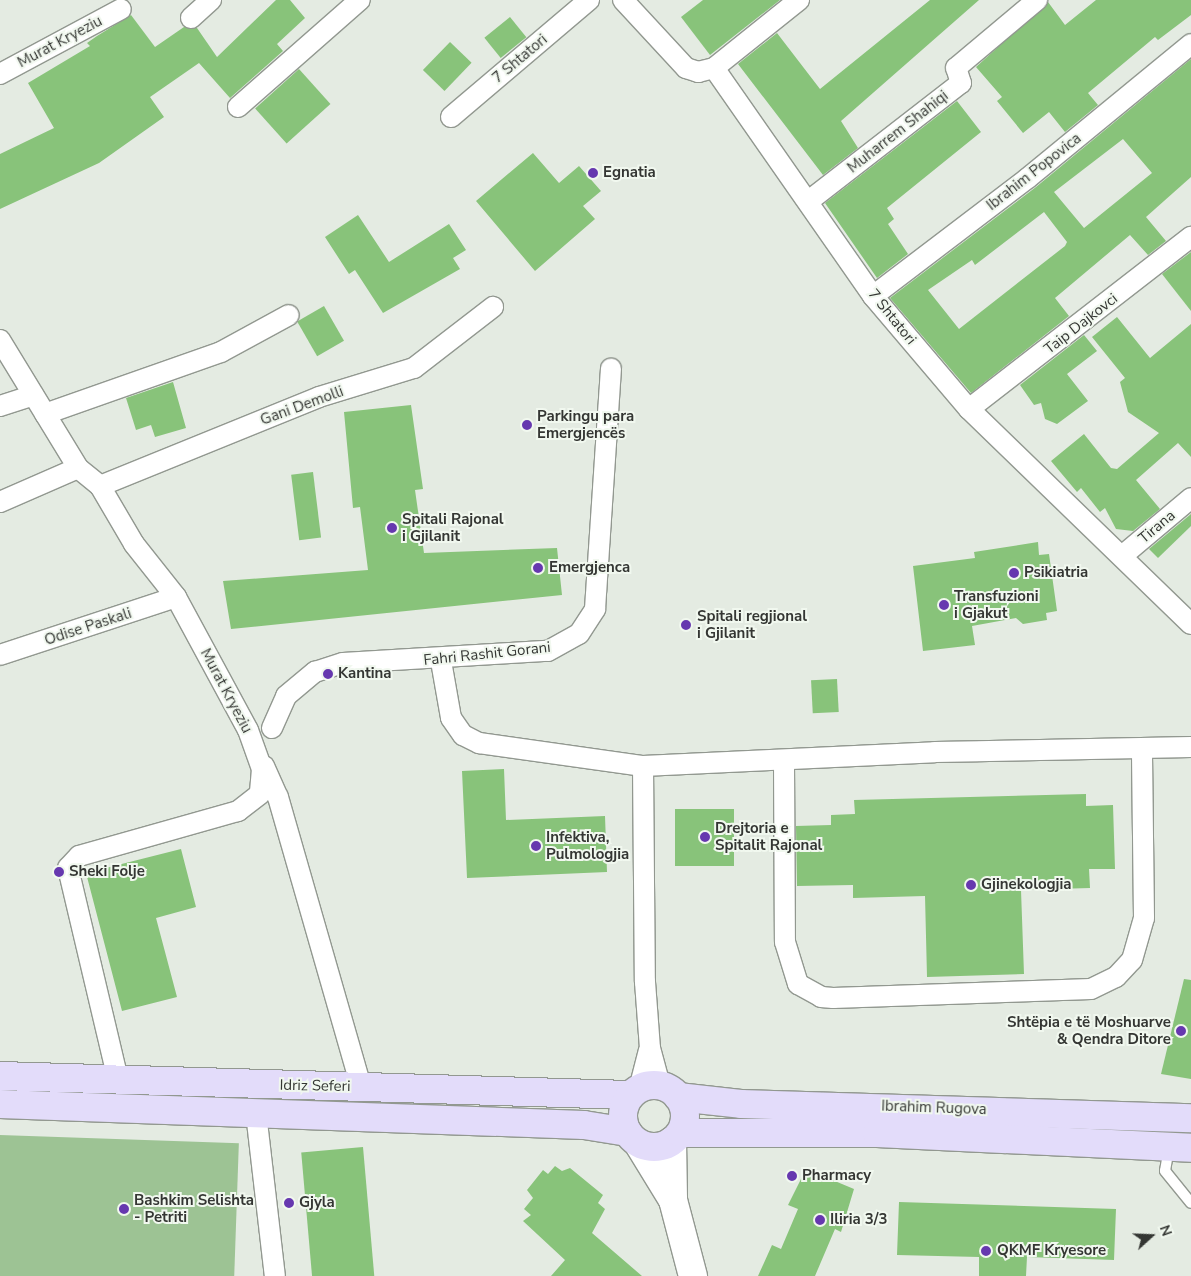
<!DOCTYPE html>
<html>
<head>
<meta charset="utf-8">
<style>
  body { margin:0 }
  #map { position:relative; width:1191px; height:1276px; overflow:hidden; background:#e4ebe2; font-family:"Nunito Sans",sans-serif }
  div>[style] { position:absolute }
  .green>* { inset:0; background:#9dc394; transform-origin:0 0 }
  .building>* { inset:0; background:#88c37a; transform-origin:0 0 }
  .roads { filter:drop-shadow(1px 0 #929890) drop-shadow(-1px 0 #929890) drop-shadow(0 1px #929890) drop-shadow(0 -1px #929890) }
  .lane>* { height:10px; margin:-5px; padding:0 5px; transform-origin:5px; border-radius:5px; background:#fff }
  .street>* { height:20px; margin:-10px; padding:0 10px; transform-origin:10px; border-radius:10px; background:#fff }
  .secondary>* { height:28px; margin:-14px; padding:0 14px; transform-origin:14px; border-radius:14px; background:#fff }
  .primary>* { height:28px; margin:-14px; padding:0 14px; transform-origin:14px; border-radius:14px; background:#e3dcfa }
  .primary>.ring { margin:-14px; padding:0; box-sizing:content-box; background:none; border:28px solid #e3dcfa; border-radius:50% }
  .dots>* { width:14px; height:14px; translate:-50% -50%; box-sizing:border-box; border:2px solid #f1f8ef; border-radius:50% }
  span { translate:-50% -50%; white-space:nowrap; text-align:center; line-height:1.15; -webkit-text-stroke:4px #f1f8ef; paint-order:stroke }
  .street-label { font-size:15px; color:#343633 }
  .poi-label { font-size:15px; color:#343633; font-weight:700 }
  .left { translate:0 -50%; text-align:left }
  .right { translate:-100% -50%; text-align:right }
  .north { position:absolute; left:1126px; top:1211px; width:50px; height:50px; -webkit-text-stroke:4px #f1f8ef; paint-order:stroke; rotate:70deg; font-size:14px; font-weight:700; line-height:20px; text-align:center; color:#343633 }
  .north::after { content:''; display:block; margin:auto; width:18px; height:22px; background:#343633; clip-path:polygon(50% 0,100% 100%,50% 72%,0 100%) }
</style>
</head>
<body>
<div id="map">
  <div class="green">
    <div style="left:0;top:1135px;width:239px;height:141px;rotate:2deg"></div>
  </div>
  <div class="building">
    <div style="clip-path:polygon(276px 0,290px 0,305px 18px,277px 44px,283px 51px,230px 98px,199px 63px,150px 97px,164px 117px,99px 163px,0 209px,0 154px,54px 128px,28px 83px,90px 46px,87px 43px,97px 36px,131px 15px,155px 47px,184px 27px,197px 28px,217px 57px)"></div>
    <div style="clip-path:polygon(703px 0,780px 0,710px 55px,681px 17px)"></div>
    <div style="clip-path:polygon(930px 0,979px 0,841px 121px,858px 148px,823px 175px,738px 64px,777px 33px,820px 89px)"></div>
    <div style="clip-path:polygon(1096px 0,1191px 0,1191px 15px,1158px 40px,1155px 37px,1088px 93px,1098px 105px,1065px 132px,1049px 112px,1023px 133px,997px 101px,1002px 97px,976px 67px,1048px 2px,1065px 25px)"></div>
    <div style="left:510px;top:17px;width:26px;height:33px;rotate:51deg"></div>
    <div style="left:450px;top:42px;width:30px;height:39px;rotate:44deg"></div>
    <div style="clip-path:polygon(evenodd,1191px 59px,1191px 177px,1146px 217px,1166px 241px,1148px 255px,1130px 235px,1055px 298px,1069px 316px,971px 393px,890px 298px,1036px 187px,1191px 59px,1123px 139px,1152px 173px,1084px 228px,1054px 192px,1123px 139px,1191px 59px,1044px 212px,1067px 242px,1065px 246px,959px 329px,928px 290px,972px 260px,975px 265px,1044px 212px)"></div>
    <div style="left:299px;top:69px;width:47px;height:59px;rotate:48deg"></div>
    <div style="clip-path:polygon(957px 101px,981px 132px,887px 208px,894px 219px,888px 224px,908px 254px,877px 278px,825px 203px)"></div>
    <div style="clip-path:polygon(533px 153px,559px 183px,579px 166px,601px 191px,583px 206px,595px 219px,535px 271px,476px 201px)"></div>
    <div style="clip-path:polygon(358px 215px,389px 262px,449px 224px,466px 250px,453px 258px,460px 269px,383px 313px,355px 270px,349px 274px,325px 237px)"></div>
    <div style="clip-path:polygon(1191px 252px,1191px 311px,1162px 274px)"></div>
    <div style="left:324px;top:306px;width:40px;height:31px;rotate:60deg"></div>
    <div style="clip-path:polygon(1117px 317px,1150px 358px,1191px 324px,1191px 457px,1178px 443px,1136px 480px,1160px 509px,1133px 531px,1116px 529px,1105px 508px,1100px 512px,1081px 488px,1077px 492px,1051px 461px,1084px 434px,1111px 468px,1117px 469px,1159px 433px,1128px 412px,1120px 382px,1125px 378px,1092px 337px)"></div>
    <div style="clip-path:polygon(1084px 335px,1097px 351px,1067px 374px,1088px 401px,1057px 424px,1045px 419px,1041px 403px,1034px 405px,1020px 385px)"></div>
    <div style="clip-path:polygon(173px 382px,186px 428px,155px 437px,151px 425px,136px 430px,126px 398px)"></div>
    <div style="clip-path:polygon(411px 405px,423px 489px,415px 490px,424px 553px,557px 548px,562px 595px,231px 629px,223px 581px,368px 570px,360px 507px,353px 508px,344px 412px)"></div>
    <div style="left:313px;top:472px;width:66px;height:22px;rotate:83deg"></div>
    <div style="clip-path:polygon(1191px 514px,1191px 526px,1158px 558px,1149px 549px)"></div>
    <div style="clip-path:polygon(1038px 542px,1039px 555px,1049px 554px,1057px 611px,1046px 613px,1047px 620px,1023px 624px,1016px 618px,972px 626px,975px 645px,923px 651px,913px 566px,975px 558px,974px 552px)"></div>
    <div style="left:837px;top:679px;width:33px;height:26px;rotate:87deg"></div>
    <div style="clip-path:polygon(504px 769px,506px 820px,605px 816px,607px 872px,467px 878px,462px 771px)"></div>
    <div style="clip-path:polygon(1086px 794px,1086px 806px,1113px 805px,1115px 869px,1089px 869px,1090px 888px,1021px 890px,1024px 974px,927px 977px,925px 896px,853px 898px,853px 885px,797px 886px,796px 826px,831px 825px,831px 815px,855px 814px,854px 800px)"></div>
    <div style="left:675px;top:809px;width:59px;height:57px"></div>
    <div style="clip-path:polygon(181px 849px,196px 907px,156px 918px,177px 997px,122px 1011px,86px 873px)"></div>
    <div style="clip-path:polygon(1184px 979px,1191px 980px,1191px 1079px,1161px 1074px)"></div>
    <div style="left:363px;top:1147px;width:130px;height:62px;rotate:85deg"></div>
    <div style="clip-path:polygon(555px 1166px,562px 1171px,570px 1168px,603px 1195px,598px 1203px,605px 1209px,592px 1233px,642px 1276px,551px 1276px,565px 1260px,523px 1221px,531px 1215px,524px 1209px,533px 1198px,527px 1190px,543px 1170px,548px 1174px)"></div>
    <div style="clip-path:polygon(806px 1169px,854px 1189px,841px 1232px,835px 1229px,815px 1276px,758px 1276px,772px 1245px,781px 1249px,798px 1209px,788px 1205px)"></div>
    <div style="clip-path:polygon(899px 1202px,1116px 1209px,1114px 1260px,1027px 1257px,1026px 1276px,979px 1276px,979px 1257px,897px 1255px)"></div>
  </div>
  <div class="roads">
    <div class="lane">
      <div style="left:1169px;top:1148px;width:23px;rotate:100deg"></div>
      <div style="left:1165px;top:1171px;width:41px;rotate:50.9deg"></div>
    </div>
    <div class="street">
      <div style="left:623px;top:0;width:93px;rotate:47.2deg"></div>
      <div style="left:686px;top:68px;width:13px;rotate:18deg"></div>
      <div style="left:698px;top:72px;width:16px;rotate:-14deg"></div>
      <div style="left:714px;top:68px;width:278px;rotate:55.1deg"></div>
      <div style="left:873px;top:296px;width:148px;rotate:49.7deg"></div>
      <div style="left:969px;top:409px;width:309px;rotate:44.1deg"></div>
      <div style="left:191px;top:18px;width:27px;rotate:-42deg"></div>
      <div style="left:714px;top:68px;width:109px;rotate:-38.7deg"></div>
      <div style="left:0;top:74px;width:137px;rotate:-28.2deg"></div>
      <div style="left:238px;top:107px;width:162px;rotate:-41.3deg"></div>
      <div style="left:451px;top:117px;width:181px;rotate:-40.3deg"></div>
      <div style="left:810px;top:200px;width:191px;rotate:-37.8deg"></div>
      <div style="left:961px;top:83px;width:16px;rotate:-108deg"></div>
      <div style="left:956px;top:68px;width:106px;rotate:-40deg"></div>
      <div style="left:873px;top:296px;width:195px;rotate:-37.3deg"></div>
      <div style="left:1028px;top:178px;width:211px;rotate:-39.4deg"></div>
      <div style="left:0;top:340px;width:150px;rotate:58.6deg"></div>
      <div style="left:78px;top:468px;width:28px;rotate:39deg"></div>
      <div style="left:100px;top:486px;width:67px;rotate:59.6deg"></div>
      <div style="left:134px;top:544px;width:68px;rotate:51.6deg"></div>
      <div style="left:176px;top:597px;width:151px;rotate:61.6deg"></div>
      <div style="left:248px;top:730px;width:41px;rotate:70.3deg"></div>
      <div style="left:262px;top:769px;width:25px;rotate:95deg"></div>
      <div style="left:260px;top:794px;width:28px;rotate:142deg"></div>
      <div style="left:238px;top:811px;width:165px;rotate:164.2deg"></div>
      <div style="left:79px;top:856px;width:16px;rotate:133deg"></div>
      <div style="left:68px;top:868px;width:217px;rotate:76.7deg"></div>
      <div style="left:0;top:406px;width:35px;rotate:-18deg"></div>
      <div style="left:969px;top:409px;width:281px;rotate:-37.8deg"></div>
      <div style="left:45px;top:414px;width:187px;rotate:-19.4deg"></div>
      <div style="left:221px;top:352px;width:77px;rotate:-28.6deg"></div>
      <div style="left:100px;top:486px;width:236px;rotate:-22.1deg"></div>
      <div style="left:319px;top:397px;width:99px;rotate:-17deg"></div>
      <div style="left:414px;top:368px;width:100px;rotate:-37.7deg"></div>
      <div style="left:0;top:502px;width:85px;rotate:-23.6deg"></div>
      <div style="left:1122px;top:556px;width:90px;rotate:-40deg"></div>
      <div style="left:0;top:655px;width:185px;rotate:-18.2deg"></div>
      <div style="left:441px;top:661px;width:58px;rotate:80deg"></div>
      <div style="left:451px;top:718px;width:21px;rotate:55deg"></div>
      <div style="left:463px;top:735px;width:18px;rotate:27deg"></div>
      <div style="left:479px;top:743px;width:166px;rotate:8deg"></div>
      <div style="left:643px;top:766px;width:292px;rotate:-2.7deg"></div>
      <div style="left:935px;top:752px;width:256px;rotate:-1.1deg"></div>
      <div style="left:272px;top:728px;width:35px;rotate:-66deg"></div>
      <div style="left:286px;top:696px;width:38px;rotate:-40deg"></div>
      <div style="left:315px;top:672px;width:29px;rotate:-18deg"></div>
      <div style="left:343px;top:663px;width:205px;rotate:-3.4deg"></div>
      <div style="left:548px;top:651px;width:35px;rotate:-29deg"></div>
      <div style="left:579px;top:634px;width:30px;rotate:-57deg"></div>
      <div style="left:595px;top:609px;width:241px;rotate:-86.2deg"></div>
      <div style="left:784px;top:762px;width:180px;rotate:89.7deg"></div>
      <div style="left:785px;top:942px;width:44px;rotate:72.8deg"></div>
      <div style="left:798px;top:984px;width:26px;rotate:29deg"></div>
      <div style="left:821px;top:997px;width:12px;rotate:5deg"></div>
      <div style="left:833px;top:998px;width:258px;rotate:-2deg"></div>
      <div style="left:1091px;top:989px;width:28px;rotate:-26deg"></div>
      <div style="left:1116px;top:977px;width:23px;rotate:-47deg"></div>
      <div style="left:1132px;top:960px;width:44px;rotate:-74.1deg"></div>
      <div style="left:1144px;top:918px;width:169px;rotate:-90.7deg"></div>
      <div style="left:264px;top:766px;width:34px;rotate:66deg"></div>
      <div style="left:278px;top:797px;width:302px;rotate:74deg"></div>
      <div style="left:643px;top:766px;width:216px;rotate:89.5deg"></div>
      <div style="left:645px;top:982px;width:66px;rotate:85.7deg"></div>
      <div style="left:650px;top:1048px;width:39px;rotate:75deg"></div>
      <div style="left:639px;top:1089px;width:40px;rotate:-75.6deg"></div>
      <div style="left:256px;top:1113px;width:164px;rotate:83.4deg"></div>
    </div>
    <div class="secondary">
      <div style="left:672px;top:1141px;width:59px;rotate:89deg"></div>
      <div style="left:673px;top:1200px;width:79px;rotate:75.3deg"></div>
      <div style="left:638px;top:1143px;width:67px;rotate:58.4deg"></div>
    </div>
    <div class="primary">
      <div style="left:0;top:1076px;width:630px;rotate:1.73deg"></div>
      <div class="ring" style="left:623px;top:1085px;width:34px;height:34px"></div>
      <div style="left:678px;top:1097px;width:63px;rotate:6.3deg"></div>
      <div style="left:741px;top:1104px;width:450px;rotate:1.8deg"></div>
      <div style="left:0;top:1104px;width:584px;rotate:2.06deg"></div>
      <div style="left:584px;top:1125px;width:44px;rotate:9.2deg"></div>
      <div style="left:681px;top:1133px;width:196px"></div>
      <div style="left:877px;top:1133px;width:314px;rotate:2.7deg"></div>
    </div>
  </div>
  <div class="dots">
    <div style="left:593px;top:173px;background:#6638af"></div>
    <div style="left:527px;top:425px;background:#6638af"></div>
    <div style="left:392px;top:528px;background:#6638af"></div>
    <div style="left:538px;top:568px;background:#6638af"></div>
    <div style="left:1014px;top:573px;background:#6638af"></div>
    <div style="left:944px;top:605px;background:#6638af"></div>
    <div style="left:686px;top:625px;background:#6638af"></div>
    <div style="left:328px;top:674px;background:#6638af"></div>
    <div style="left:705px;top:837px;background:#6638af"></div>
    <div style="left:536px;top:846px;background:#6638af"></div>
    <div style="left:59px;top:872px;background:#6638af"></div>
    <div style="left:971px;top:885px;background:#6638af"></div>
    <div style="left:1181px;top:1031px;background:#6638af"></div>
    <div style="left:792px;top:1176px;background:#6638af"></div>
    <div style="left:289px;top:1203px;background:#6638af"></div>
    <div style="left:124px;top:1209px;background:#6638af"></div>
    <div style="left:820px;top:1220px;background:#6638af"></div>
    <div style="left:986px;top:1251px;background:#6638af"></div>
  </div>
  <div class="street-label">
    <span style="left:60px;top:42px;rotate:-28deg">Murat Kryeziu</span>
    <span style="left:520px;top:59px;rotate:-40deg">7 Shtatori</span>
    <span style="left:898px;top:132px;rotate:-38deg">Muharrem Shahiqi</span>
    <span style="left:1034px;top:172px;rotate:-38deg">Ibrahim Popovica</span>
    <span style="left:892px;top:317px;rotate:51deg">7 Shtatori</span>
    <span style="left:1081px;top:324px;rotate:-38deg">Taip Dajkovci</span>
    <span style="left:302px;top:406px;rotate:-20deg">Gani Demolli</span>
    <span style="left:1157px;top:527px;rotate:-40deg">Tirana</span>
    <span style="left:88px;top:627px;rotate:-18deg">Odise Paskali</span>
    <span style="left:487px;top:654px;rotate:-6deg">Fahri Rashit Gorani</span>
    <span style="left:226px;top:691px;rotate:62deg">Murat Kryeziu</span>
    <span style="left:315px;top:1086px;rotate:1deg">Idriz Seferi</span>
    <span style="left:934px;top:1108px;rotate:2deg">Ibrahim Rugova</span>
  </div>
  <div class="poi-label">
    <span class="left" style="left:603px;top:173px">Egnatia</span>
    <span class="left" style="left:537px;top:425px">Parkingu para<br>Emergjencës</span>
    <span class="left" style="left:402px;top:528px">Spitali Rajonal<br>i Gjilanit</span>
    <span class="left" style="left:549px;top:568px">Emergjenca</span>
    <span class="left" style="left:1024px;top:573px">Psikiatria</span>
    <span class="left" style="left:954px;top:605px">Transfuzioni<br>i Gjakut</span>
    <span class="left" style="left:697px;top:625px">Spitali regjional<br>i Gjilanit</span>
    <span class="left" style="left:338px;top:674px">Kantina</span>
    <span class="left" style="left:715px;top:837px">Drejtoria e<br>Spitalit Rajonal</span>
    <span class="left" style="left:546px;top:846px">Infektiva,<br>Pulmologjia</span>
    <span class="left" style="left:69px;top:872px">Sheki Folje</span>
    <span class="left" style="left:981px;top:885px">Gjinekologjia</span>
    <span class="right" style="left:1171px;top:1031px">Shtëpia e të Moshuarve<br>&amp; Qendra Ditore</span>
    <span class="left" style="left:802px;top:1176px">Pharmacy</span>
    <span class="left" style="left:134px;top:1209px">Bashkim Selishta<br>- Petriti</span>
    <span class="left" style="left:299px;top:1203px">Gjyla</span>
    <span class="left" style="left:830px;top:1220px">Iliria 3/3</span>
    <span class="left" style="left:997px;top:1251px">QKMF Kryesore</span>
  </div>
  <div class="north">N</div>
</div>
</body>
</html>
